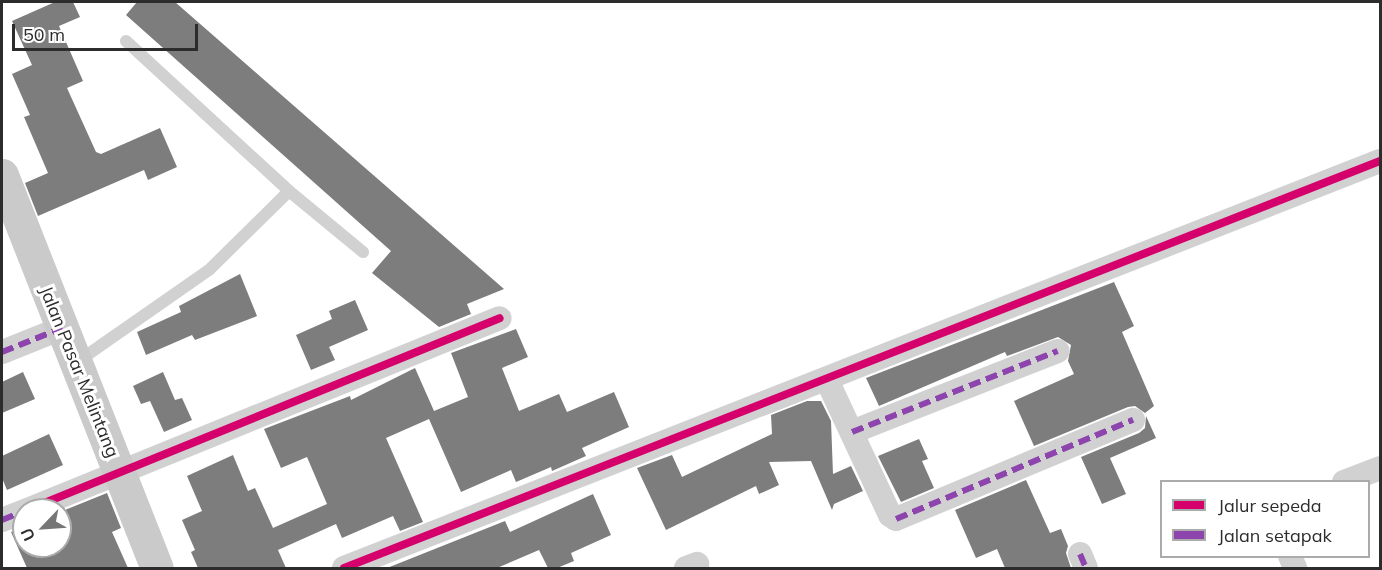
<!DOCTYPE html>
<html>
<head>
<meta charset="utf-8">
<style>
  body { margin:0 }
  #map { position:relative; width:1382px; height:570px; overflow:hidden; background:#fff; font-family:Mulish,sans-serif }
  div>[style] { position:absolute }
  .building>* { inset:0; background:#7d7d7d }
  .lane>* { height:12px; margin:-6px; padding:0 6px; transform-origin:6px; border-radius:6px; background:#d1d1d1 }
  .street>* { height:24px; margin:-12px; padding:0 12px; transform-origin:12px; border-radius:12px; background:#d1d1d1 }
  .secondary>* { height:33px; margin:-16.5px; padding:0 16.5px; transform-origin:16.5px; border-radius:16.5px; background:#cacaca }
  .quiet>* { height:6px; margin-top:-3px; transform-origin:0; background:repeating-linear-gradient(90deg,#8e44ad 0 12px,transparent 0 18px) }
  .cycleway>* { height:8px; margin:-4px; padding:0 4px; transform-origin:4px; border-radius:4px; background:#d6006c }
  span { translate:-50% -50%; white-space:nowrap; text-align:center; line-height:1.15; -webkit-text-stroke:6px #fff; paint-order:stroke }
  .street-label { font-size:18px; color:#2c2c2c }
  .frame { position:absolute; inset:0; border:3px solid #2c2c2c; pointer-events:none }
  .legend { position:absolute; left:1160px; top:480px; width:210px; height:78px; box-sizing:border-box; background:#fff; border:2px solid #ababab; margin:0; padding:8px 10px; list-style:none; font-size:18px; color:#2c2c2c }
  .legend li { display:flex; align-items:center; gap:12px; height:30px }
  .legend b { width:30px; border:2px solid #ababab }
  .north { position:absolute; left:12px; top:498px; width:60px; height:60px; box-sizing:border-box; background:#fff; border:2px solid #ababab; border-radius:50%; rotate:245deg; font-size:16px; font-weight:700; line-height:24px; text-align:center; color:#2c2c2c }
  .north::after { content:''; display:block; margin:auto; width:21px; height:27px; background:#767676; clip-path:polygon(50% 0,100% 100%,50% 72%,0 100%) }
  .scale { position:absolute; left:12px; top:24px; width:186px; height:27px; box-sizing:border-box; border:3px solid #2c2c2c; border-top:0; padding-left:8px; font-size:18px; line-height:21px; white-space:nowrap; color:#2c2c2c; -webkit-text-stroke:4px #fff; paint-order:stroke }
</style>
</head>
<body>
<div id="map">
  <div class="building">
    <div style="clip-path:polygon(55px 2px,73px 2px,80px 17px,59px 26px,83px 81px,67px 88px,96px 152px,101px 154px,160px 128px,177px 167px,148px 180px,144px 170px,38px 216px,25px 183px,48px 173px,24px 117px,30px 115px,12px 74px,32px 65px,12px 21px)"></div>
    <div style="clip-path:polygon(137px 2px,175px 2px,504px 289px,467px 304px,471px 314px,439px 327px,372px 273px,391px 251px,126px 15px)"></div>
    <div style="clip-path:polygon(240px 274px,257px 316px,195px 340px,192px 335px,146px 355px,137px 332px,181px 312px,179px 306px)"></div>
    <div style="clip-path:polygon(1114px 282px,1134px 326px,1122px 332px,1154px 406px,1145px 413px,1135px 406px,1128px 407px,1034px 446px,1014px 401px,1074px 374px,1068px 361px,1071px 345px,1058px 337px,1007px 356px,1005px 352px,879px 406px,866px 378px)"></div>
    <div style="clip-path:polygon(355px 300px,368px 330px,329px 347px,335px 360px,311px 370px,296px 335px,332px 319px,329px 311px)"></div>
    <div style="clip-path:polygon(516px 329px,528px 357px,502px 368px,519px 411px,559px 394px,567px 412px,614px 392px,629px 427px,582px 448px,586px 456px,552px 471px,551px 467px,516px 482px,511px 470px,461px 492px,429px 419px,386px 438px,423px 522px,400px 531px,393px 516px,342px 538px,336px 524px,278px 550px,286px 568px,198px 568px,191px 552px,195px 550px,182px 520px,202px 511px,187px 476px,233px 455px,248px 491px,255px 488px,273px 528px,327px 504px,307px 457px,281px 468px,264px 429px,350px 396px,351px 400px,415px 368px,434px 411px,468px 397px,451px 353px)"></div>
    <div style="clip-path:polygon(23px 372px,35px 399px,2px 413px,2px 382px)"></div>
    <div style="clip-path:polygon(163px 372px,175px 400px,182px 398px,192px 420px,164px 432px,150px 401px,141px 404px,133px 386px)"></div>
    <div style="clip-path:polygon(807px 401px,821px 401px,831px 421px,833px 474px,851px 466px,863px 491px,834px 504px,832px 510px,811px 461px,769px 462px,779px 485px,759px 494px,756px 486px,666px 530px,637px 468px,672px 455px,682px 477px,772px 434px,771px 415px)"></div>
    <div style="clip-path:polygon(1146px 416px,1156px 438px,1110px 458px,1126px 494px,1102px 504px,1081px 457px,1139px 433px,1145px 428px)"></div>
    <div style="clip-path:polygon(49px 434px,63px 465px,7px 490px,2px 478px,2px 456px)"></div>
    <div style="clip-path:polygon(919px 439px,928px 459px,922px 461px,934px 488px,901px 502px,878px 456px)"></div>
    <div style="clip-path:polygon(1026px 480px,1050px 533px,1061px 529px,1068px 546px,1066px 553px,1071px 568px,1005px 568px,997px 549px,976px 558px,955px 510px)"></div>
    <div style="clip-path:polygon(107px 493px,121px 528px,112px 532px,128px 568px,27px 568px,11px 532px,24px 527px,24px 546px,60px 546px,60px 512px)"></div>
    <div style="clip-path:polygon(593px 494px,611px 535px,571px 553px,574px 561px,557px 568px,548px 568px,539px 550px,497px 568px,387px 568px,505px 521px,510px 532px)"></div>
  </div>
  <div class="lane">
    <div style="left:126px;top:41px;width:222px;rotate:42.6deg"></div>
    <div style="left:289px;top:191px;width:96px;rotate:39.5deg"></div>
    <div style="left:77px;top:362px;width:161px;rotate:-34.9deg"></div>
    <div style="left:209px;top:270px;width:112px;rotate:-44.6deg"></div>
  </div>
  <div class="street">
    <div style="left:2px;top:352px;width:65px;rotate:-21.8deg"></div>
    <div style="left:827px;top:380px;width:149px;rotate:65deg"></div>
    <div style="left:890px;top:515px;width:7px;rotate:34deg"></div>
    <div style="left:896px;top:519px;width:257px;rotate:-22.7deg"></div>
    <div style="left:852px;top:432px;width:221px;rotate:-21.5deg"></div>
    <div style="left:1344px;top:482px;width:39px;rotate:-21deg"></div>
    <div style="left:27px;top:510px;width:510px;rotate:-22.09deg"></div>
    <div style="left:2px;top:520px;width:24px;rotate:-22deg"></div>
    <div style="left:1080px;top:554px;width:15px;rotate:67deg"></div>
    <div style="left:1290px;top:556px;width:13px;rotate:67deg"></div>
    <div style="left:344px;top:568px;width:1113px;rotate:-21.45deg"></div>
    <div style="left:686px;top:568px;width:12px;rotate:-20deg"></div>
  </div>
  <div class="secondary">
    <div style="left:2px;top:175px;width:422px;rotate:68.5deg"></div>
  </div>
  <div class="quiet">
    <div style="left:2px;top:352px;width:65px;rotate:-21.8deg"></div>
    <div style="left:852px;top:432px;width:221px;rotate:-21.5deg"></div>
    <div style="left:896px;top:519px;width:257px;rotate:-22.7deg"></div>
    <div style="left:2px;top:520px;width:24px;rotate:-22deg"></div>
    <div style="left:1080px;top:554px;width:15px;rotate:67deg"></div>
  </div>
  <div class="cycleway">
    <div style="left:27px;top:510px;width:510px;rotate:-22.09deg"></div>
    <div style="left:344px;top:568px;width:1113px;rotate:-21.45deg"></div>
  </div>
  <div class="street-label">
    <span style="left:79px;top:372px;rotate:68deg">Jalan Pasar Melintang</span>
  </div>
  <div class="frame"></div>
  <ul class="legend">
  <li><b style="height:8px;background:#d6006c"></b>Jalur sepeda</li>
  <li><b style="height:8px;background:#8e44ad"></b>Jalan setapak</li>
  </ul>
  <div class="north">U</div>
  <div class="scale">50 m</div>
</div>
</body>
</html>
